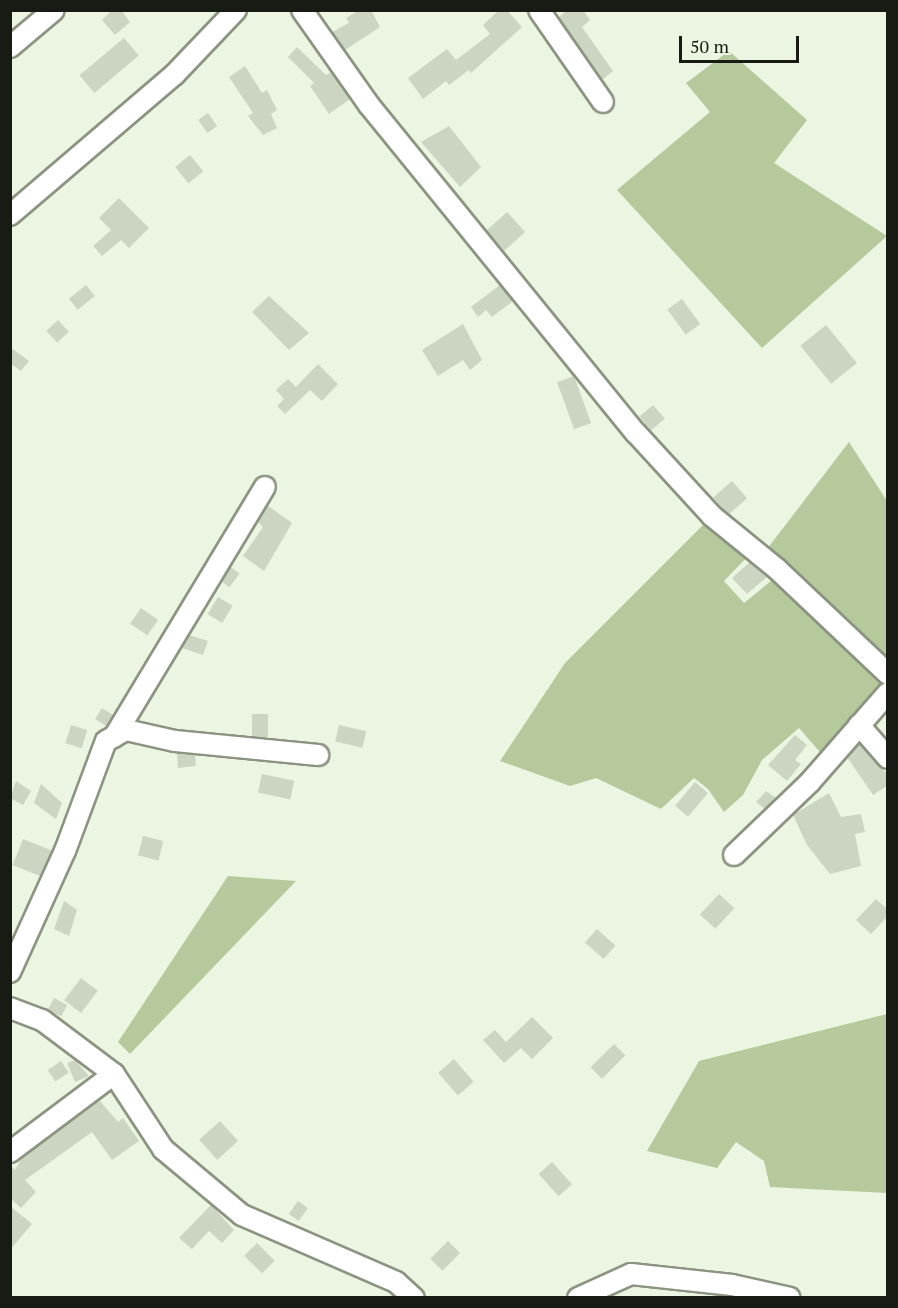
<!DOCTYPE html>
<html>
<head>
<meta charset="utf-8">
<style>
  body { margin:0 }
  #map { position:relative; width:898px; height:1308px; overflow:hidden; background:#ecf5e1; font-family:"PT Serif",serif }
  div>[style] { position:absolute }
  .green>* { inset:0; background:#b5c99c }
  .building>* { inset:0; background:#cbd5c1; transform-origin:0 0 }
  .roads { filter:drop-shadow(2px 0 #8b9482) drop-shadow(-2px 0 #8b9482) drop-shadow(0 2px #8b9482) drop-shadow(0 -2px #8b9482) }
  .minor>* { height:20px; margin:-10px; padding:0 10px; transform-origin:10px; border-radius:10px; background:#fff }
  span { translate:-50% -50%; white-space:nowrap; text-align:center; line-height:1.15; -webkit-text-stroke:4.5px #ecf5e1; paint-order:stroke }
  .frame { position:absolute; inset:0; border:12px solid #181b14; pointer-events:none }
  .scale { position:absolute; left:679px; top:36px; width:120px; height:27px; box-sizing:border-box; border:3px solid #181b14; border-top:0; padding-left:8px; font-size:18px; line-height:21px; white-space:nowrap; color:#181b14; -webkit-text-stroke:4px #ecf5e1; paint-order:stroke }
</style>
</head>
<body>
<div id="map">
  <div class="green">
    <div style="clip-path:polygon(729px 51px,807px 120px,774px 163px,887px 236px,762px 348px,617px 190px,710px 112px,686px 83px)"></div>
    <div style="clip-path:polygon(849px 442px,887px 501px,887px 670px,764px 553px)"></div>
    <div style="clip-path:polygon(707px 521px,752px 552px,724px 581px,744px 603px,777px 576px,887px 676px,887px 689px,825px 758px,799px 728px,762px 760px,743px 795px,724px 812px,708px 789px,694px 778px,661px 809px,596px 778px,570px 786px,500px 761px,565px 663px)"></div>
    <div style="clip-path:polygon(228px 876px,296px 881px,130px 1054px,118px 1042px)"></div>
    <div style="clip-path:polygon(887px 1014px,887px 1193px,770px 1187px,764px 1161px,736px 1142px,717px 1168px,647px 1151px,699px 1061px)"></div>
  </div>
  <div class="building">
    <div style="clip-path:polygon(112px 10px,121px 10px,130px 22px,115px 35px,102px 20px)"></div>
    <div style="clip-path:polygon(359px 10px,371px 10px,380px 27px,345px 50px,332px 32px,349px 23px,346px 18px)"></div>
    <div style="clip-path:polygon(499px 10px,507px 10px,522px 27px,471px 73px,469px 70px,449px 85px,446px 81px,423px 99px,408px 78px,447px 49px,456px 60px,490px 34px,483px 25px)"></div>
    <div style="clip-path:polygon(567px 10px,583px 10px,590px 20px,582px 27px,613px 71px,602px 80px,559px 17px)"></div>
    <div style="left:124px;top:38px;width:23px;height:58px;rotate:50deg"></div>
    <div style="clip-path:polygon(297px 47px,326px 75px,331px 72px,350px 99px,329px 114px,310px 86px,314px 83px,288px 57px)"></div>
    <div style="clip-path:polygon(245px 66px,262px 93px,267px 90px,277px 110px,271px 114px,277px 128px,263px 135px,248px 116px,253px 113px,229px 77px)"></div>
    <div style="left:208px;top:113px;width:16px;height:12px;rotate:55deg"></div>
    <div style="clip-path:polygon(449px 126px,481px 167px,460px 187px,421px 142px)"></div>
    <div style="left:190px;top:155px;width:21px;height:19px;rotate:51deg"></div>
    <div style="clip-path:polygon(119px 198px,149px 228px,129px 248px,121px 240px,102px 256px,93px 246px,111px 230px,99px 218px)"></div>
    <div style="left:507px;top:212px;width:27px;height:28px;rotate:48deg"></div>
    <div style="left:86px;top:285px;width:14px;height:22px;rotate:51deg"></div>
    <div style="clip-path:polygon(500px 285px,513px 301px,492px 317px,486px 310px,478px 317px,471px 307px)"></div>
    <div style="clip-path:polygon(269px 296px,309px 333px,289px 350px,252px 312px)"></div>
    <div style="left:682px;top:299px;width:31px;height:18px;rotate:54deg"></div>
    <div style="left:58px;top:320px;width:16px;height:16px;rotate:47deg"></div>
    <div style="clip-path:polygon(463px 324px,482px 360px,470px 370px,463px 360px,438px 376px,422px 350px)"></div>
    <div style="left:826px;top:325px;width:49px;height:33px;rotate:51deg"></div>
    <div style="clip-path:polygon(10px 347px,29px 361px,21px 371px,10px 363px)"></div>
    <div style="clip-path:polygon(318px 364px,338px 384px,322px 401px,310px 390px,285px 414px,277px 406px,284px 399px,276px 390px,288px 379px,296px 387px)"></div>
    <div style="left:574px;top:376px;width:50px;height:18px;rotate:70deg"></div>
    <div style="left:653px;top:405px;width:18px;height:18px;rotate:49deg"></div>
    <div style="left:732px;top:481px;width:23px;height:25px;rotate:49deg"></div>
    <div style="clip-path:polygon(268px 506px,292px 523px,264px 571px,243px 556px,263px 527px,258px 522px)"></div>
    <div style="clip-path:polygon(750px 562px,767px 577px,747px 594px,732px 578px)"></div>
    <div style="left:231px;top:567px;width:11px;height:17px;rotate:38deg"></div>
    <div style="left:218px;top:597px;width:17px;height:20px;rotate:31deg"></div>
    <div style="left:141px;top:608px;width:21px;height:19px;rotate:35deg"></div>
    <div style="clip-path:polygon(189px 635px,208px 641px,203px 655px,182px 648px)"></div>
    <div style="left:102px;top:708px;width:13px;height:13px;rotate:32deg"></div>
    <div style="left:252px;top:714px;width:16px;height:23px"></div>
    <div style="left:71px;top:725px;width:17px;height:19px;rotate:17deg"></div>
    <div style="left:339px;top:725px;width:28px;height:17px;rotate:13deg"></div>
    <div style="clip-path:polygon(795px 735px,807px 745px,795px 760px,801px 764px,787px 781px,768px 765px)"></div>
    <div style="clip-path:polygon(859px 744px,888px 775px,888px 785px,873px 795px,847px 757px)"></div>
    <div style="clip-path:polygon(177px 753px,195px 755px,196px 766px,178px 768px)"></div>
    <div style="left:262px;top:774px;width:33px;height:19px;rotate:12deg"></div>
    <div style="clip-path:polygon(16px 781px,31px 791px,23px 805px,10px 798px)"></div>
    <div style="left:695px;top:782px;width:17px;height:31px;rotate:40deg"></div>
    <div style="clip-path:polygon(41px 784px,62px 803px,56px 819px,34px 803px)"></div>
    <div style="clip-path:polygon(766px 791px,776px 798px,765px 809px,756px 802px)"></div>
    <div style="clip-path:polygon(829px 793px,841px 817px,861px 814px,865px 832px,855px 834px,861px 866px,830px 874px,807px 845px,793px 815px)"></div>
    <div style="left:143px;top:836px;width:21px;height:20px;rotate:14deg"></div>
    <div style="left:23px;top:839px;width:31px;height:28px;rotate:22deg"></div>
    <div style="left:719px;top:894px;width:21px;height:28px;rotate:43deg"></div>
    <div style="clip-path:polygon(876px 899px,888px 910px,888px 916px,871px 934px,856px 920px)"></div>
    <div style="clip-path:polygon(64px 901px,77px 910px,69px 936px,54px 929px)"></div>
    <div style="left:597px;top:929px;width:25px;height:18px;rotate:42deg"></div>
    <div style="left:81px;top:978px;width:21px;height:28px;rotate:37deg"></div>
    <div style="left:54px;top:998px;width:15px;height:13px;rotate:28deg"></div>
    <div style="clip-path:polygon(532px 1017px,553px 1038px,532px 1059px,521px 1048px,504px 1063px,483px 1040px,495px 1030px,506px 1042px)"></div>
    <div style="left:614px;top:1044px;width:16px;height:33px;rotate:45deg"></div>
    <div style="left:454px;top:1059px;width:30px;height:21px;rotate:49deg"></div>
    <div style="clip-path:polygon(75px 1060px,89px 1076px,75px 1082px,67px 1063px)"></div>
    <div style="left:61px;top:1061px;width:14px;height:16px;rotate:56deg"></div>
    <div style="clip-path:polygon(99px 1100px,118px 1122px,123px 1118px,139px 1141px,112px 1160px,92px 1132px,25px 1180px,36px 1192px,21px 1208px,10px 1198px,10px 1165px,15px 1170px,22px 1158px)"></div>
    <div style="left:220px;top:1121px;width:27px;height:28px;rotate:48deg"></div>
    <div style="left:552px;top:1162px;width:30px;height:18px;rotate:48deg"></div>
    <div style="left:298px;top:1201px;width:12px;height:16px;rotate:35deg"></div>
    <div style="clip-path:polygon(211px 1205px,234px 1230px,222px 1243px,209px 1231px,192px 1249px,179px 1238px)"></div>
    <div style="clip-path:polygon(10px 1206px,32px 1224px,10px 1250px)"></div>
    <div style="left:448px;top:1241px;width:17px;height:25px;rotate:45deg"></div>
    <div style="left:257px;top:1243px;width:25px;height:18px;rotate:45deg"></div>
  </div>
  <div class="roads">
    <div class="minor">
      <div style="left:302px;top:10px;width:116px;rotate:54.8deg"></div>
      <div style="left:369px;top:105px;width:423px;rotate:50.9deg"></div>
      <div style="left:636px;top:433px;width:113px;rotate:47.5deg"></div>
      <div style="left:712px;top:516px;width:84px;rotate:39.2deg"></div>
      <div style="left:777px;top:569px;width:153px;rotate:43.4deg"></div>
      <div style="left:539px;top:10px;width:112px;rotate:55.2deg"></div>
      <div style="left:10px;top:47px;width:57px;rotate:-40.1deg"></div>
      <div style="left:10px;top:215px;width:216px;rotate:-40.5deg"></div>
      <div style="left:174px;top:75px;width:90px;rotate:-46.4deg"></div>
      <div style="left:859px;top:725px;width:44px;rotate:48.7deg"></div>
      <div style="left:114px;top:737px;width:292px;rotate:-58.9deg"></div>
      <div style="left:734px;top:855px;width:105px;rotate:-43.8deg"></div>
      <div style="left:810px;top:782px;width:118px;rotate:-48.8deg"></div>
      <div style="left:10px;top:972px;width:133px;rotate:-65.6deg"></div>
      <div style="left:65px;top:851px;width:117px;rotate:-69.6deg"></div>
      <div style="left:106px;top:741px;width:23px;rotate:-29deg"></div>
      <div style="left:126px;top:730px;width:50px;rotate:12.7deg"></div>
      <div style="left:175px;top:741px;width:144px;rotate:5.6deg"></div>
      <div style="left:10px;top:1008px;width:34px;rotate:21deg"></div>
      <div style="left:42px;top:1020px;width:90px;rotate:36.9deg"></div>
      <div style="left:114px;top:1074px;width:90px;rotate:56.8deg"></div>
      <div style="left:163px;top:1149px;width:103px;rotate:39.9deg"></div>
      <div style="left:242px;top:1215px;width:168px;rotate:23.5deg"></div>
      <div style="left:396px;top:1282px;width:24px;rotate:42deg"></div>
      <div style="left:10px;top:1152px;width:130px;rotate:-36.9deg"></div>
      <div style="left:578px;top:1298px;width:58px;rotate:-24.4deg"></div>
      <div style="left:631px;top:1274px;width:102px;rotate:6.2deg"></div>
      <div style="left:732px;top:1285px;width:59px;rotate:12.6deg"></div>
    </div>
  </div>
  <div class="frame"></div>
  <div class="scale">50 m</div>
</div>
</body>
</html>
